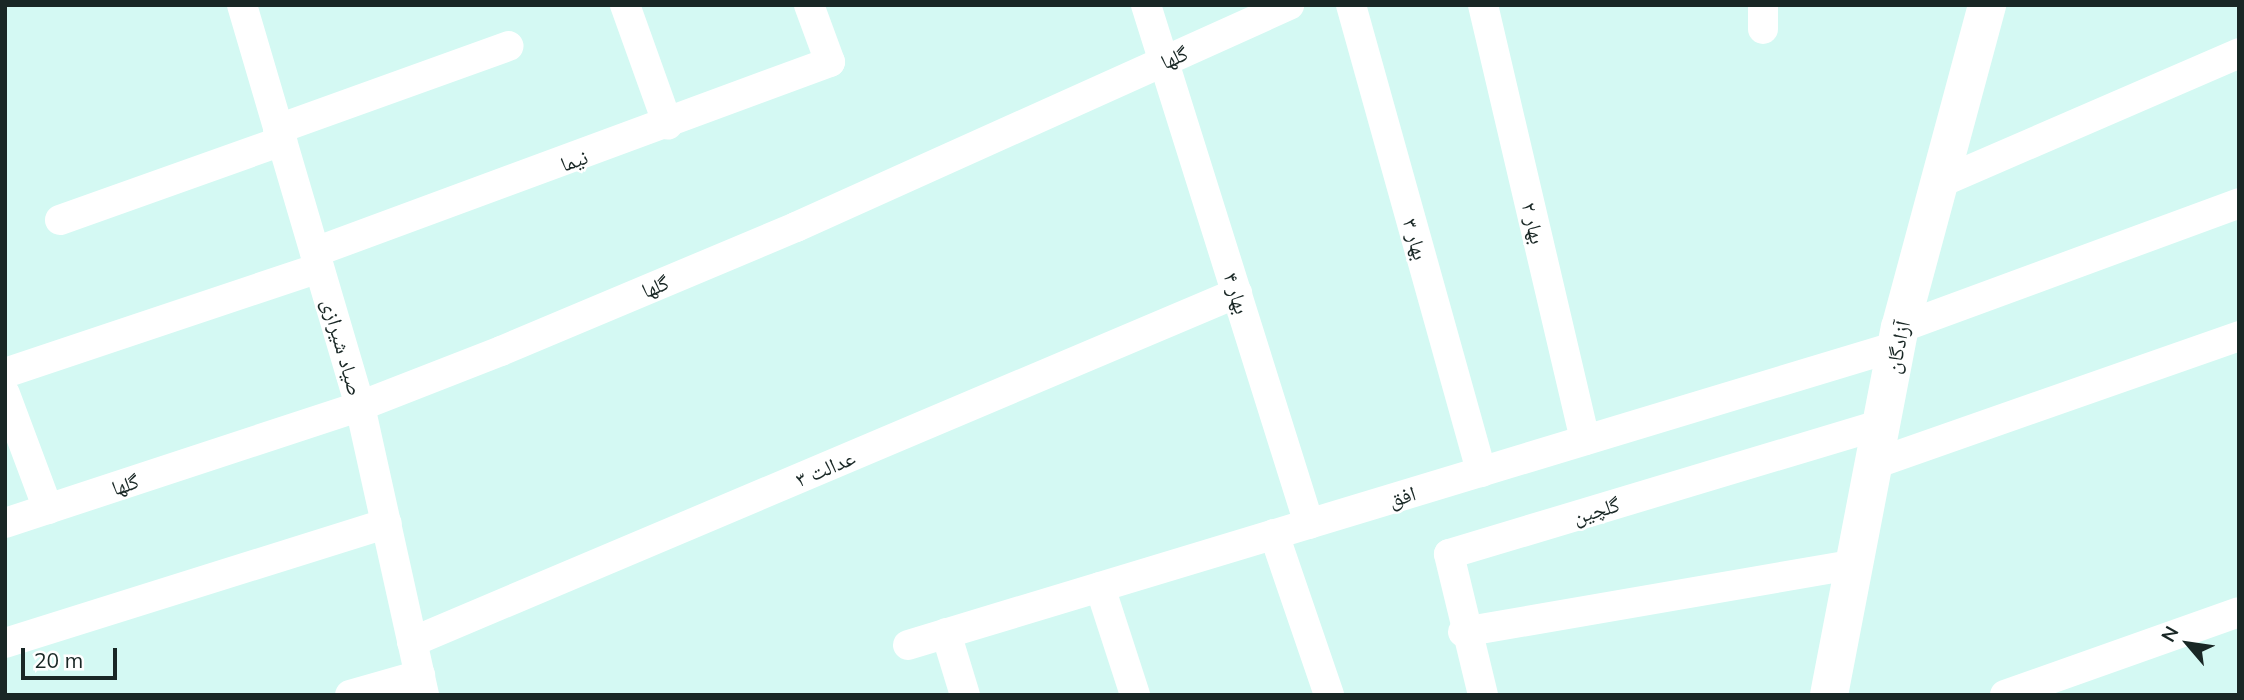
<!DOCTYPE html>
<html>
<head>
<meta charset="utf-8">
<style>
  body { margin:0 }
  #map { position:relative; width:2244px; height:700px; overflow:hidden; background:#d4f9f3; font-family:Mulish,"Noto Naskh Arabic",sans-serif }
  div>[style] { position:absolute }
  .street>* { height:30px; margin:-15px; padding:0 15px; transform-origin:15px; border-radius:15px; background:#fff }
  .secondary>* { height:38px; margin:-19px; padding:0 19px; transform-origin:19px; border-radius:19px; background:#fff }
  span { translate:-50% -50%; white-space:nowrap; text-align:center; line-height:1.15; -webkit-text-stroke:5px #fff; paint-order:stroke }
  .street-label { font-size:21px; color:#192725 }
  .frame { position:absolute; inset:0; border:7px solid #192725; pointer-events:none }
  .north { position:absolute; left:2153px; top:609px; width:70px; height:70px; -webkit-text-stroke:5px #fff; paint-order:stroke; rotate:299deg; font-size:19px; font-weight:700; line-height:28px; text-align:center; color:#192725 }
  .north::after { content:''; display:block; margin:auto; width:24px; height:32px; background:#192725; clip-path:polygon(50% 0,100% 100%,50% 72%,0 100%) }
  .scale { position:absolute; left:21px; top:648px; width:96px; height:32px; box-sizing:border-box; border:4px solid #192725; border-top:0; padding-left:9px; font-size:21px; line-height:24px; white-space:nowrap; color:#192725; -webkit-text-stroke:5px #fff; paint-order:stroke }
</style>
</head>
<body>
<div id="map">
  <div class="street">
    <div style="left:242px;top:5px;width:418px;rotate:73.6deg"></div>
    <div style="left:360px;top:406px;width:296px;rotate:77.5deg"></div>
    <div style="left:625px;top:5px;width:127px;rotate:70.3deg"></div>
    <div style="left:1146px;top:5px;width:544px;rotate:72.56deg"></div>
    <div style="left:1351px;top:5px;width:485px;rotate:74.4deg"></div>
    <div style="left:1483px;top:5px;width:447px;rotate:76.8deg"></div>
    <div style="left:1763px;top:5px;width:24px;rotate:90deg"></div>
    <div style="left:278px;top:129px;width:245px;rotate:-19.8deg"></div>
    <div style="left:1937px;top:184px;width:329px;rotate:-23.4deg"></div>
    <div style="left:60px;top:220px;width:236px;rotate:-19.6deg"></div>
    <div style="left:315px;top:252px;width:549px;rotate:-20.25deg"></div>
    <div style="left:830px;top:62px;width:61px;rotate:-110.2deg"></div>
    <div style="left:1900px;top:328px;width:361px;rotate:-20.2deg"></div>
    <div style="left:5px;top:373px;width:331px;rotate:-18.5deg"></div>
    <div style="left:5px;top:394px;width:123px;rotate:69.5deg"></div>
    <div style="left:1874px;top:464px;width:387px;rotate:-19.3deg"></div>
    <div style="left:5px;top:523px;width:374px;rotate:-18.2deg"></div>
    <div style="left:360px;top:406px;width:151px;rotate:-21.3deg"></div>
    <div style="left:501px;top:351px;width:320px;rotate:-22.8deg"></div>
    <div style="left:796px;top:227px;width:541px;rotate:-24.24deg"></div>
    <div style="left:1274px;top:534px;width:170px;rotate:71.1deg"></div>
    <div style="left:1100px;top:587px;width:114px;rotate:72deg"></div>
    <div style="left:1463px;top:632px;width:398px;rotate:-9.8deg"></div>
    <div style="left:946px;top:633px;width:65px;rotate:73deg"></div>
    <div style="left:412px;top:642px;width:896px;rotate:-22.93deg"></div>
    <div style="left:5px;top:643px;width:400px;rotate:-17.4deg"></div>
    <div style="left:908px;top:645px;width:1033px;rotate:-16.82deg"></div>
    <div style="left:350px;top:695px;width:73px;rotate:-15.9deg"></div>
    <div style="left:1483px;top:695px;width:145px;rotate:-103.6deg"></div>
    <div style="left:1449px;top:554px;width:452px;rotate:-16.7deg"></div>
    <div style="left:2005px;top:695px;width:248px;rotate:-19.5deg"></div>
  </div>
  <div class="secondary">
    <div style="left:1829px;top:695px;width:374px;rotate:-79.1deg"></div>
    <div style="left:1900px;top:328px;width:335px;rotate:-74.9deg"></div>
  </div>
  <div class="street-label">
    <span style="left:1174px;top:57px;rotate:-24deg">گلها</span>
    <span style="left:574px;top:160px;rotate:-20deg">نیما</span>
    <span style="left:1534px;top:223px;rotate:77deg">بهار ۲</span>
    <span style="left:1416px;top:239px;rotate:74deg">بهار ۳</span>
    <span style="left:655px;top:286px;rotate:-23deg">گلها</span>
    <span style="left:1237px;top:293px;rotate:73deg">بهار ۴</span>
    <span style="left:343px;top:347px;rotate:74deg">صیاد شیرازی</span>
    <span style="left:1897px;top:347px;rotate:-78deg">آزادگان</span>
    <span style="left:825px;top:468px;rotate:-23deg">عدالت ۳</span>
    <span style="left:125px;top:484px;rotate:-18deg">گلها</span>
    <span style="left:1402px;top:496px;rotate:-17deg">افق</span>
    <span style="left:1596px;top:510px;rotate:-17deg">گلچین</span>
  </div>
  <div class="frame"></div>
  <div class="north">N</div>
  <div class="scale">20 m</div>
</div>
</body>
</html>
